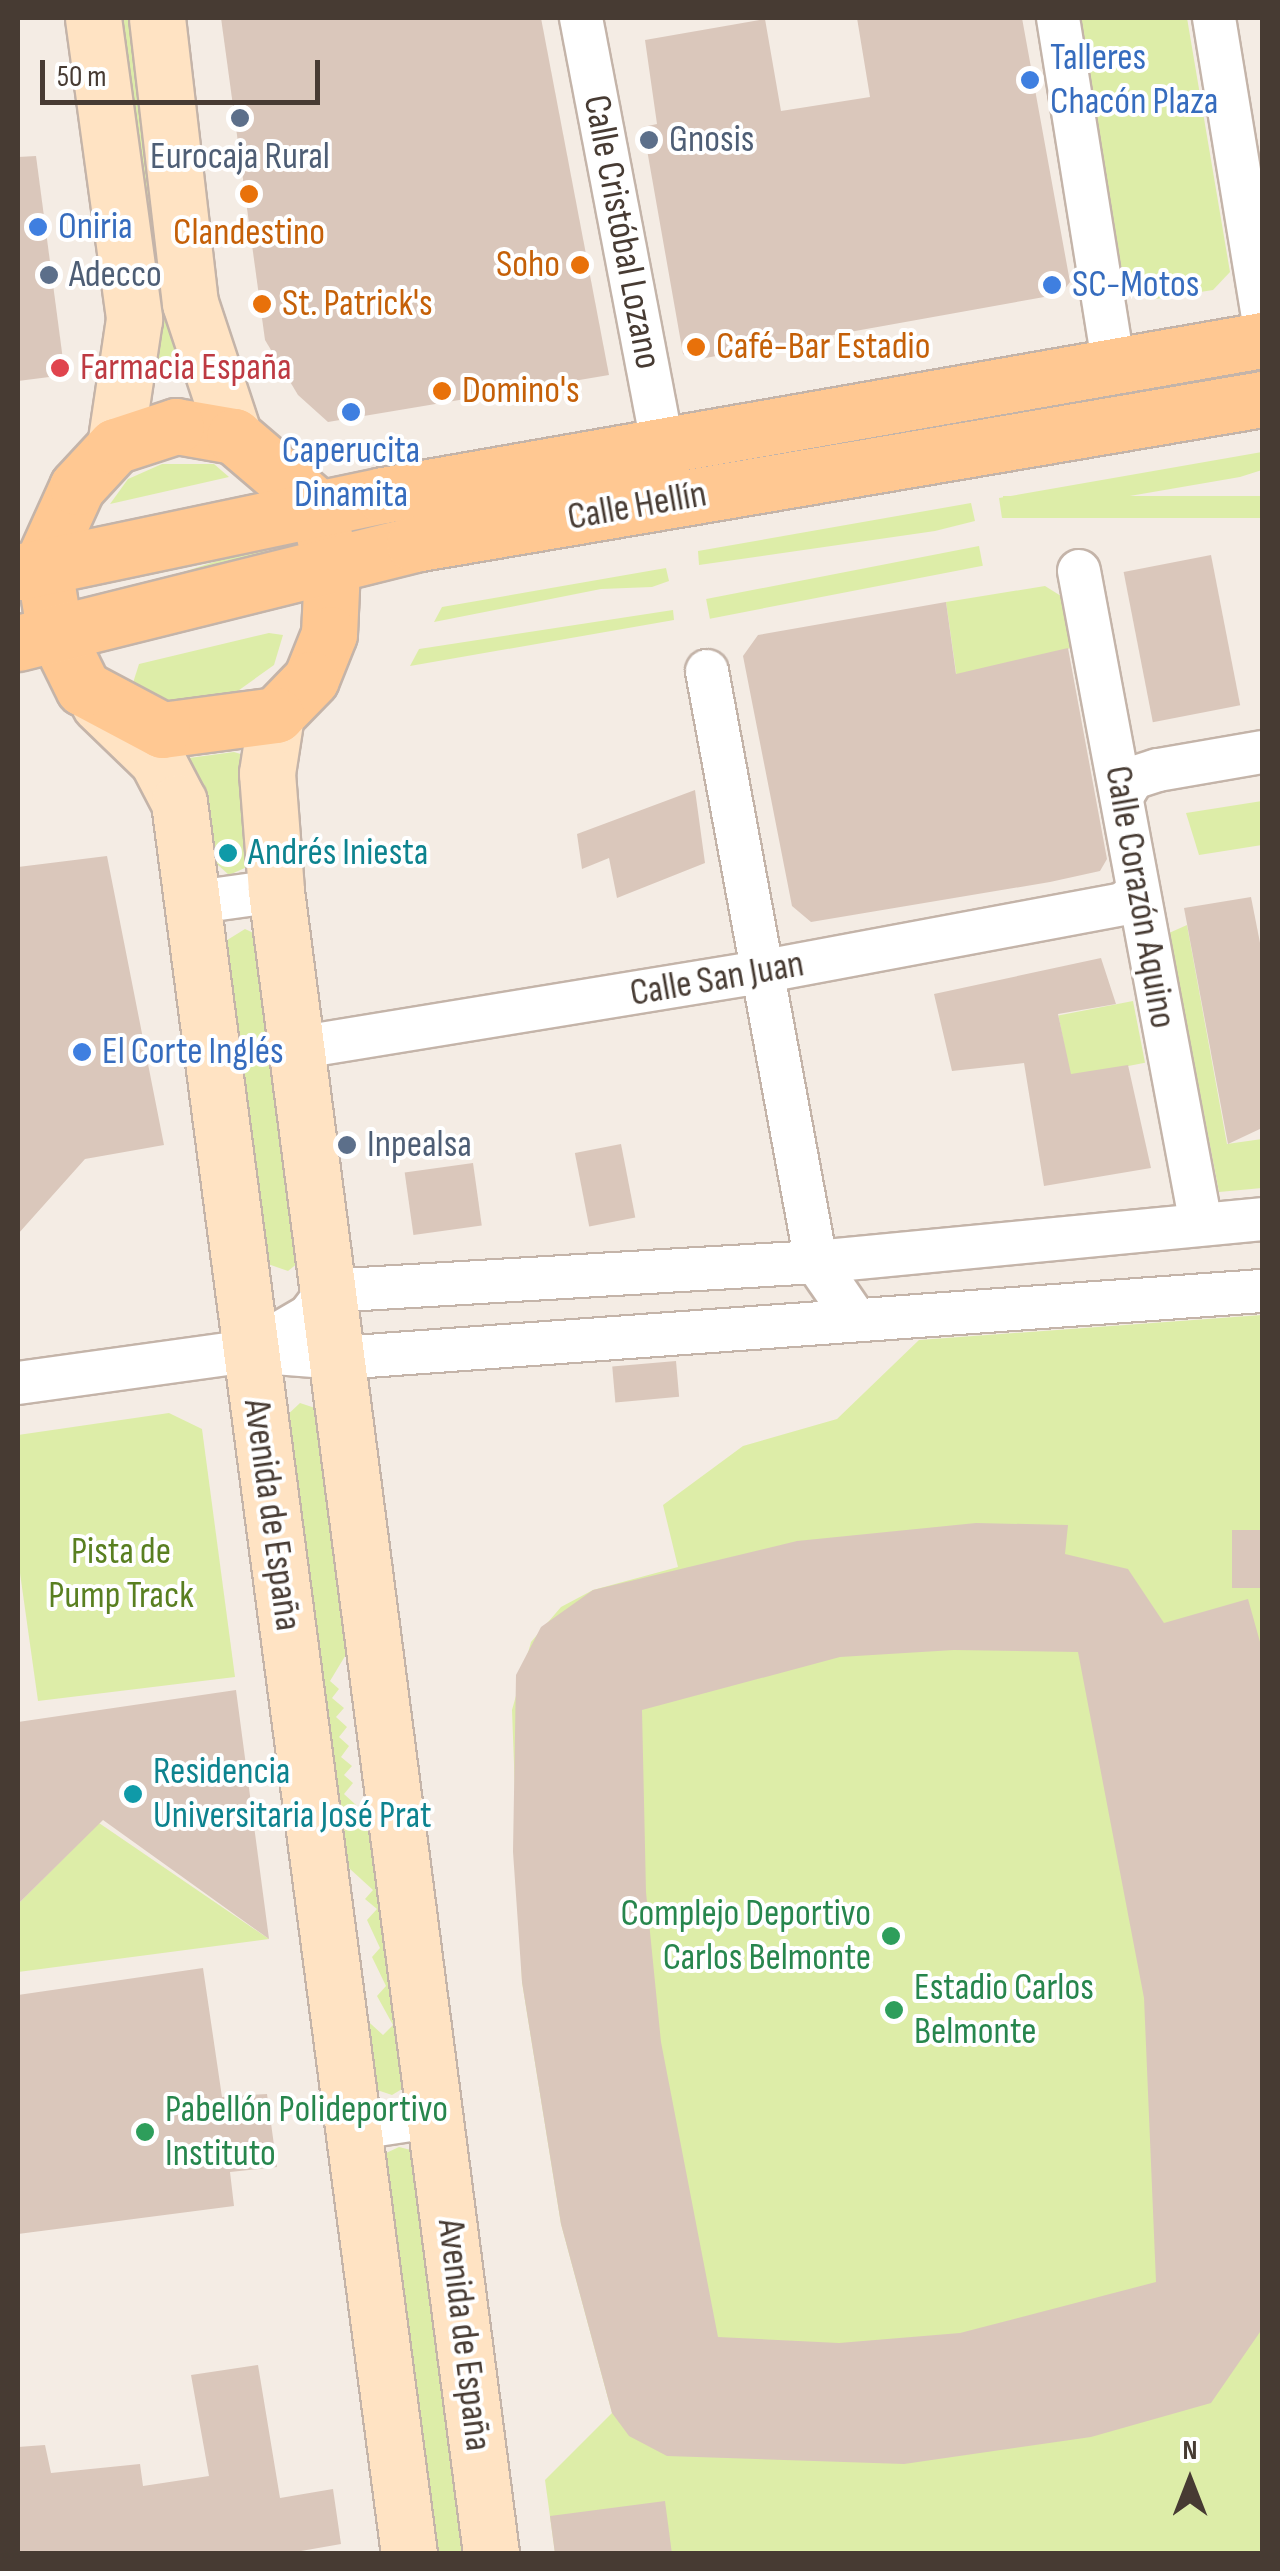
<!DOCTYPE html>
<html>
<head>
<meta charset="utf-8">
<style>
  body { margin:0 }
  #map { position:relative; width:1280px; height:2571px; overflow:hidden; background:#f4ece4; font-family:"Sofia Sans Condensed",sans-serif }
  div>[style] { position:absolute }
  .green>* { inset:0; background:#ddeda8; transform-origin:0 0 }
  .building>* { inset:0; background:#dac7bb; transform-origin:0 0 }
  .roads { filter:drop-shadow(2px 0 #c4b4a9) drop-shadow(-2px 0 #c4b4a9) drop-shadow(0 2px #c4b4a9) drop-shadow(0 -2px #c4b4a9) }
  .street>* { height:42px; margin:-21px; padding:0 21px; transform-origin:21px; border-radius:21px; background:#fff }
  .secondary>* { height:55px; margin:-27.5px; padding:0 27.5px; transform-origin:27.5px; border-radius:27.5px; background:#ffe3c3 }
  .primary>* { height:55px; margin:-27.5px; padding:0 27.5px; transform-origin:27.5px; border-radius:27.5px; background:#ffc892 }
  .dots>* { width:28px; height:28px; translate:-50% -50%; box-sizing:border-box; border:5px solid #fff; border-radius:50% }
  span { translate:-50% -50%; white-space:nowrap; text-align:center; line-height:1.15; -webkit-text-stroke:8px #fff; paint-order:stroke }
  .shop-label { font-size:38px; color:#366cbe }
  .left { translate:0 -50%; text-align:left }
  .service-label { font-size:38px; color:#4e5e75 }
  .street-label { font-size:38px; color:#473b33 }
  .food-label { font-size:38px; color:#c56008 }
  .right { translate:-100% -50%; text-align:right }
  .health-label { font-size:38px; color:#be3a42 }
  .culture-label { font-size:38px; color:#0d838f }
  .park-label { font-size:38px; color:#597f20 }
  .leisure-label { font-size:38px; color:#27864d }
  .frame { position:absolute; inset:0; border:20px solid #473b33; pointer-events:none }
  .north { position:absolute; left:1140px; top:2431px; width:100px; height:100px; -webkit-text-stroke:8px #fff; paint-order:stroke; rotate:0deg; font-size:28px; font-weight:700; line-height:40px; text-align:center; color:#473b33 }
  .north::after { content:''; display:block; margin:auto; width:35px; height:45px; background:#473b33; clip-path:polygon(50% 0,100% 100%,50% 72%,0 100%) }
  .scale { position:absolute; left:40px; top:60px; width:280px; height:45px; box-sizing:border-box; border:5px solid #473b33; border-top:0; padding-left:12px; font-size:30px; line-height:35px; white-space:nowrap; color:#473b33; -webkit-text-stroke:8px #fff; paint-order:stroke }
</style>
</head>
<body>
<div id="map">
  <div class="green">
    <div style="clip-path:polygon(113px 18px,128px 18px,159px 266px,188px 376px,145px 383px)"></div>
    <div style="clip-path:polygon(1080px 18px,1187px 18px,1230px 272px,1213px 290px,1149px 300px,1125px 289px)"></div>
    <div style="clip-path:polygon(1262px 452px,1262px 470px,1240px 477px,1002px 518px,999px 498px)"></div>
    <div style="clip-path:polygon(162px 464px,214px 464px,229px 477px,110px 504px,128px 479px)"></div>
    <div style="left:1262px;top:496px;width:22px;height:259px;rotate:90deg"></div>
    <div style="clip-path:polygon(971px 503px,975px 521px,935px 531px,699px 565px,698px 551px)"></div>
    <div style="left:263px;top:546px;width:13px;height:142px;rotate:72deg"></div>
    <div style="left:979px;top:546px;width:20px;height:278px;rotate:79deg"></div>
    <div style="clip-path:polygon(666px 568px,669px 581px,652px 587px,601px 589px,434px 622px,442px 607px)"></div>
    <div style="clip-path:polygon(1045px 586px,1061px 596px,1071px 648px,957px 679px,946px 602px)"></div>
    <div style="clip-path:polygon(673px 610px,674px 620px,410px 666px,419px 649px)"></div>
    <div style="clip-path:polygon(269px 633px,283px 635px,274px 665px,228px 698px,172px 703px,133px 683px,139px 664px)"></div>
    <div style="clip-path:polygon(234px 752px,244px 755px,247px 867px,229px 875px,208px 856px,189px 758px)"></div>
    <div style="clip-path:polygon(1262px 801px,1262px 845px,1199px 855px,1186px 813px)"></div>
    <div style="clip-path:polygon(1187px 925px,1227px 1144px,1262px 1139px,1262px 1188px,1219px 1192px,1169px 933px)"></div>
    <div style="clip-path:polygon(245px 929px,260px 936px,303px 1259px,288px 1271px,265px 1263px,224px 942px)"></div>
    <div style="left:1133px;top:1001px;width:63px;height:76px;rotate:79deg"></div>
    <div style="clip-path:polygon(1262px 1315px,1262px 2553px,555px 2553px,545px 2480px,612px 2413px,561px 2224px,522px 1982px,512px 1710px,531px 1642px,561px 1607px,593px 1590px,678px 1567px,663px 1505px,743px 1446px,837px 1419px,919px 1340px)"></div>
    <div style="clip-path:polygon(300px 1403px,321px 1410px,356px 1638px,330px 1681px,339px 1689px,332px 1698px,344px 1708px,336px 1717px,347px 1727px,339px 1737px,349px 1746px,341px 1757px,352px 1766px,344px 1775px,353px 1783px,344px 1794px,356px 1805px,349px 1814px,380px 1842px,407px 2086px,392px 2095px,374px 2089px,360px 2014px,383px 2035px,393px 2025px,377px 1996px,386px 1986px,372px 1957px,380px 1948px,367px 1920px,377px 1909px,365px 1899px,373px 1890px,338px 1858px,283px 1419px)"></div>
    <div style="clip-path:polygon(169px 1413px,202px 1429px,235px 1677px,38px 1701px,18px 1559px,18px 1435px)"></div>
    <div style="clip-path:polygon(99px 1823px,269px 1939px,18px 1972px,18px 1904px)"></div>
    <div style="clip-path:polygon(399px 2147px,411px 2150px,473px 2553px,432px 2553px,384px 2154px)"></div>
  </div>
  <div class="building">
    <div style="clip-path:polygon(221px 18px,541px 18px,609px 375px,328px 422px,298px 395px,265px 340px)"></div>
    <div style="clip-path:polygon(857px 18px,1022px 18px,1070px 282px,1061px 294px,694px 360px,683px 354px,643px 127px,657px 124px,645px 40px,765px 19px,781px 111px,870px 97px)"></div>
    <div style="clip-path:polygon(36px 156px,65px 375px,18px 381px,18px 157px)"></div>
    <div style="left:1211px;top:555px;width:153px;height:89px;rotate:79deg"></div>
    <div style="clip-path:polygon(946px 602px,956px 674px,1068px 648px,1107px 859px,1100px 871px,1050px 882px,811px 922px,792px 906px,743px 656px,758px 635px)"></div>
    <div style="clip-path:polygon(695px 790px,705px 863px,617px 898px,609px 858px,582px 869px,577px 834px)"></div>
    <div style="clip-path:polygon(107px 856px,164px 1145px,85px 1159px,18px 1234px,18px 867px)"></div>
    <div style="clip-path:polygon(1251px 897px,1262px 953px,1262px 1128px,1228px 1144px,1184px 908px)"></div>
    <div style="clip-path:polygon(1101px 958px,1116px 1004px,1058px 1014px,1071px 1074px,1128px 1065px,1151px 1168px,1044px 1186px,1024px 1063px,952px 1071px,934px 994px)"></div>
    <div style="left:621px;top:1144px;width:75px;height:47px;rotate:79deg"></div>
    <div style="left:473px;top:1163px;width:63px;height:69px;rotate:82deg"></div>
    <div style="left:676px;top:1361px;width:36px;height:64px;rotate:85deg"></div>
    <div style="clip-path:polygon(evenodd,976px 1523px,1068px 1525px,1065px 1554px,1128px 1569px,1164px 1623px,1248px 1599px,1262px 1649px,1260px 2332px,1211px 2403px,1091px 2437px,904px 2464px,667px 2456px,629px 2436px,612px 2413px,561px 2224px,522px 1982px,513px 1852px,516px 1675px,541px 1627px,593px 1590px,797px 1541px,976px 1523px,954px 1650px,1078px 1652px,1144px 1998px,1156px 2282px,960px 2333px,839px 2343px,718px 2337px,661px 2042px,646px 1892px,642px 1710px,840px 1657px,954px 1650px)"></div>
    <div style="left:1262px;top:1530px;width:58px;height:30px;rotate:90deg"></div>
    <div style="clip-path:polygon(236px 1690px,269px 1939px,103px 1820px,18px 1904px,18px 1722px)"></div>
    <div style="clip-path:polygon(203px 1968px,222px 2097px,267px 2094px,277px 2167px,230px 2172px,234px 2206px,18px 2234px,18px 1995px)"></div>
    <div style="clip-path:polygon(258px 2365px,280px 2498px,333px 2489px,341px 2544px,284px 2554px,18px 2554px,18px 2447px,45px 2445px,51px 2473px,140px 2464px,143px 2486px,209px 2476px,191px 2375px)"></div>
    <div style="clip-path:polygon(665px 2501px,672px 2554px,555px 2554px,550px 2516px)"></div>
  </div>
  <div class="roads">
    <div class="street">
      <div style="left:581px;top:18px;width:437px;rotate:79.2deg"></div>
      <div style="left:1058px;top:18px;width:353px;rotate:80.9deg"></div>
      <div style="left:1214px;top:18px;width:297px;rotate:80.7deg"></div>
      <div style="left:1079px;top:571px;width:664px;rotate:79.42deg"></div>
      <div style="left:707px;top:671px;width:601px;rotate:79.55deg"></div>
      <div style="left:816px;top:1262px;width:70px;rotate:55.4deg"></div>
      <div style="left:1124px;top:793px;width:17px;rotate:-59deg"></div>
      <div style="left:1133px;top:778px;width:26px;rotate:-18deg"></div>
      <div style="left:1158px;top:770px;width:106px;rotate:-9.8deg"></div>
      <div style="left:190px;top:903px;width:87px;rotate:-7.9deg"></div>
      <div style="left:296px;top:1048px;width:470px;rotate:-9.3deg"></div>
      <div style="left:760px;top:972px;width:369px;rotate:-10.6deg"></div>
      <div style="left:1123px;top:904px;width:14px;rotate:-39deg"></div>
      <div style="left:249px;top:1351px;width:69px;rotate:-30.3deg"></div>
      <div style="left:309px;top:1316px;width:31px;rotate:-53deg"></div>
      <div style="left:328px;top:1291px;width:489px;rotate:-3.4deg"></div>
      <div style="left:816px;top:1262px;width:448px;rotate:-5.5deg"></div>
      <div style="left:18px;top:1383px;width:233px;rotate:-7.9deg"></div>
      <div style="left:249px;top:1351px;width:91px;rotate:4.4deg"></div>
      <div style="left:340px;top:1358px;width:924px;rotate:-4.16deg"></div>
      <div style="left:357px;top:2128px;width:80px;rotate:-8.6deg"></div>
    </div>
    <div class="secondary">
      <div style="left:93px;top:18px;width:304px;rotate:82.2deg"></div>
      <div style="left:134px;top:319px;width:128px;rotate:98.5deg"></div>
      <div style="left:157px;top:18px;width:287px;rotate:83.4deg"></div>
      <div style="left:190px;top:303px;width:140px;rotate:71.7deg"></div>
      <div style="left:99px;top:704px;width:81px;rotate:44deg"></div>
      <div style="left:157px;top:760px;width:47px;rotate:62.4deg"></div>
      <div style="left:179px;top:802px;width:1767px;rotate:82.52deg"></div>
      <div style="left:276px;top:715px;width:59px;rotate:98.8deg"></div>
      <div style="left:267px;top:773px;width:118px;rotate:85.6deg"></div>
      <div style="left:276px;top:891px;width:1677px;rotate:82.63deg"></div>
    </div>
    <div class="primary">
      <div style="left:176px;top:426px;width:59px;rotate:9.8deg"></div>
      <div style="left:234px;top:436px;width:109px;rotate:40.5deg"></div>
      <div style="left:317px;top:507px;width:63px;rotate:76.2deg"></div>
      <div style="left:332px;top:568px;width:66px;rotate:92.6deg"></div>
      <div style="left:329px;top:634px;width:48px;rotate:111.8deg"></div>
      <div style="left:311px;top:679px;width:50px;rotate:134.2deg"></div>
      <div style="left:276px;top:715px;width:115px;rotate:172.5deg"></div>
      <div style="left:162px;top:730px;width:89px;rotate:-152deg"></div>
      <div style="left:83px;top:688px;width:66px;rotate:-116.2deg"></div>
      <div style="left:54px;top:629px;width:68px;rotate:-99.3deg"></div>
      <div style="left:43px;top:562px;width:82px;rotate:-65.6deg"></div>
      <div style="left:77px;top:487px;width:56px;rotate:-47.2deg"></div>
      <div style="left:115px;top:446px;width:64px;rotate:-18.2deg"></div>
      <div style="left:18px;top:572px;width:373px;rotate:-11.9deg"></div>
      <div style="left:383px;top:495px;width:893px;rotate:-10deg"></div>
      <div style="left:18px;top:643px;width:408px;rotate:-14deg"></div>
      <div style="left:414px;top:544px;width:860px;rotate:-9.7deg"></div>
    </div>
  </div>
  <div class="dots">
    <div style="left:1030px;top:80px;background:#3f7fe0"></div>
    <div style="left:240px;top:118px;background:#5c6f8a"></div>
    <div style="left:649px;top:140px;background:#5c6f8a"></div>
    <div style="left:249px;top:194px;background:#e8710a"></div>
    <div style="left:38px;top:227px;background:#3f7fe0"></div>
    <div style="left:580px;top:265px;background:#e8710a"></div>
    <div style="left:49px;top:275px;background:#5c6f8a"></div>
    <div style="left:1052px;top:285px;background:#3f7fe0"></div>
    <div style="left:262px;top:304px;background:#e8710a"></div>
    <div style="left:696px;top:347px;background:#e8710a"></div>
    <div style="left:60px;top:368px;background:#e0444e"></div>
    <div style="left:442px;top:391px;background:#e8710a"></div>
    <div style="left:351px;top:412px;background:#3f7fe0"></div>
    <div style="left:228px;top:853px;background:#0f9aa8"></div>
    <div style="left:82px;top:1052px;background:#3f7fe0"></div>
    <div style="left:347px;top:1145px;background:#5c6f8a"></div>
    <div style="left:133px;top:1794px;background:#0f9aa8"></div>
    <div style="left:891px;top:1936px;background:#2e9e5b"></div>
    <div style="left:894px;top:2010px;background:#2e9e5b"></div>
    <div style="left:145px;top:2132px;background:#2e9e5b"></div>
  </div>
  <div class="shop-label">
    <span class="left" style="left:1050px;top:80px">Talleres<br>Chacón Plaza</span>
    <span class="left" style="left:58px;top:227px">Oniria</span>
    <span class="left" style="left:1072px;top:285px">SC-Motos</span>
    <span style="left:351px;top:473px">Caperucita<br>Dinamita</span>
    <span class="left" style="left:102px;top:1052px">El Corte Inglés</span>
  </div>
  <div class="service-label">
    <span class="left" style="left:669px;top:140px">Gnosis</span>
    <span style="left:240px;top:157px">Eurocaja Rural</span>
    <span class="left" style="left:69px;top:275px">Adecco</span>
    <span class="left" style="left:367px;top:1145px">Inpealsa</span>
  </div>
  <div class="street-label">
    <span style="left:622px;top:232px;rotate:79deg">Calle Cristóbal Lozano</span>
    <span style="left:637px;top:506px;rotate:-10deg">Calle Hellín</span>
    <span style="left:1140px;top:897px;rotate:80deg">Calle Corazón Aquino</span>
    <span style="left:717px;top:979px;rotate:-10deg">Calle San Juan</span>
    <span style="left:272px;top:1515px;rotate:82deg">Avenida de España</span>
    <span style="left:464px;top:2335px;rotate:83deg">Avenida de España</span>
  </div>
  <div class="food-label">
    <span style="left:249px;top:233px">Clandestino</span>
    <span class="right" style="left:560px;top:265px">Soho</span>
    <span class="left" style="left:282px;top:304px">St. Patrick's</span>
    <span class="left" style="left:716px;top:347px">Café-Bar Estadio</span>
    <span class="left" style="left:462px;top:391px">Domino's</span>
  </div>
  <div class="health-label">
    <span class="left" style="left:80px;top:368px">Farmacia España</span>
  </div>
  <div class="culture-label">
    <span class="left" style="left:248px;top:853px">Andrés Iniesta</span>
    <span class="left" style="left:153px;top:1794px">Residencia<br>Universitaria José Prat</span>
  </div>
  <div class="park-label">
    <span style="left:121px;top:1574px">Pista de<br>Pump Track</span>
  </div>
  <div class="leisure-label">
    <span class="right" style="left:871px;top:1936px">Complejo Deportivo<br>Carlos Belmonte</span>
    <span class="left" style="left:914px;top:2010px">Estadio Carlos<br>Belmonte</span>
    <span class="left" style="left:165px;top:2132px">Pabellón Polideportivo<br>Instituto</span>
  </div>
  <div class="frame"></div>
  <div class="north">N</div>
  <div class="scale">50 m</div>
</div>
</body>
</html>
